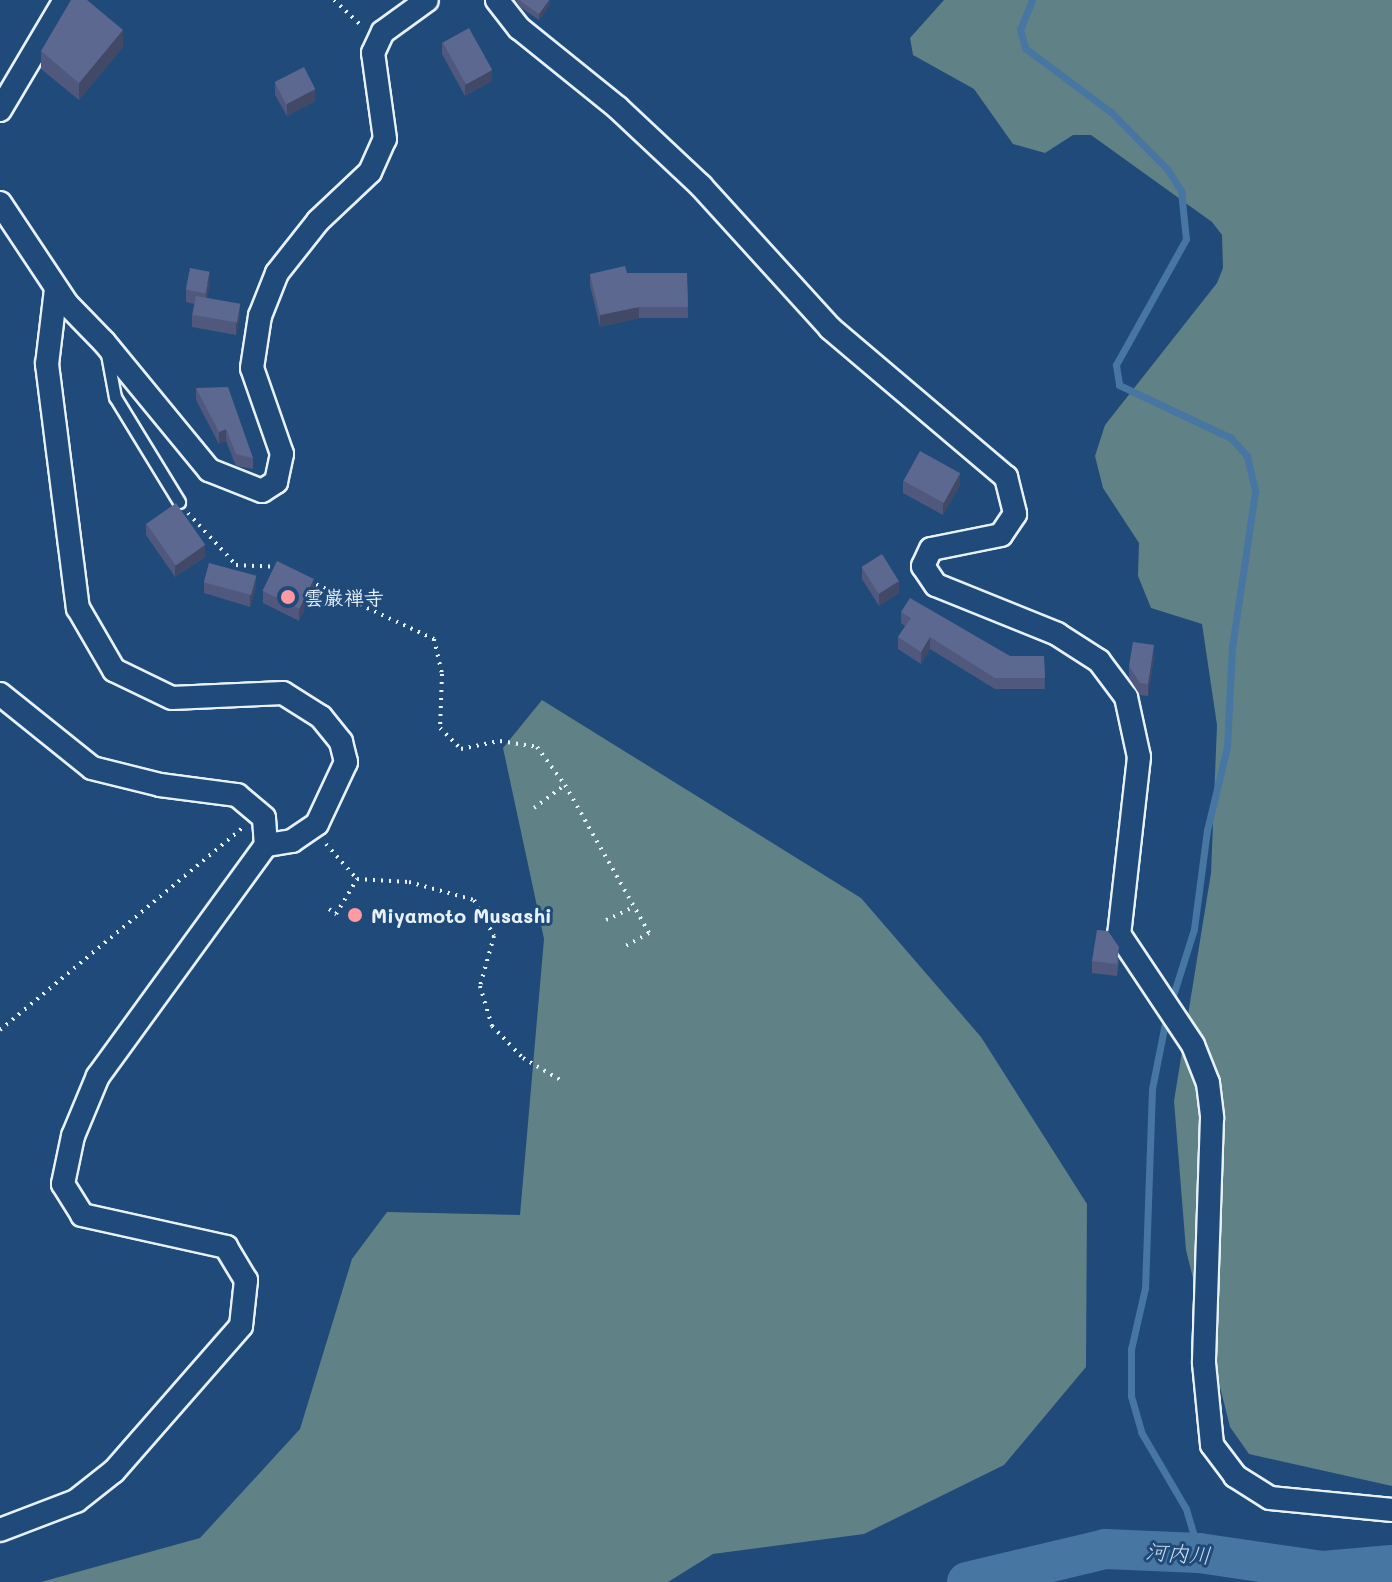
<!DOCTYPE html>
<html>
<head>
<meta charset="utf-8">
<style>
  body { margin:0 }
  #map { position:relative; width:1392px; height:1582px; overflow:hidden; background:#1f4a7a; font-family:Mali,"Klee One",sans-serif }
  div>[style] { position:absolute }
  .green>* { inset:0; background:#608185 }
  .stream>* { height:7px; margin:-3.5px; padding:0 3.5px; transform-origin:3.5px; border-radius:3.5px; background:#4776a3 }
  .river>* { height:40px; margin:-20px; padding:0 20px; transform-origin:20px; border-radius:20px; background:#4776a3 }
  .path>* { height:4px; margin-top:-2px; transform-origin:0; background:repeating-linear-gradient(90deg,#e8f1f8 0 2px,transparent 0 8px) }
  .roads { filter:drop-shadow(2px 0 #e8f1f8) drop-shadow(-2px 0 #e8f1f8) drop-shadow(0 2px #e8f1f8) drop-shadow(0 -2px #e8f1f8) }
  .service>* { height:11px; margin:-5.5px; padding:0 5.5px; transform-origin:5.5px; border-radius:5.5px; background:#1f4a7a }
  .minor>* { height:22px; margin:-11px; padding:0 11px; transform-origin:11px; border-radius:11px; background:#1f4a7a }
  .wall>* { inset:0; background:#50597d }
  .shaded-wall>* { inset:0; background:#414966 }
  .building>* { inset:0; background:#5d6891; transform-origin:0 0 }
  .dots>* { width:22px; height:22px; translate:-50% -50%; box-sizing:border-box; border:4px solid #1f4a7a; border-radius:50% }
  span { translate:-50% -50%; white-space:nowrap; text-align:center; line-height:1.15; -webkit-text-stroke:6px #1f4a7a; paint-order:stroke }
  .poi-label { font-size:20px; color:#e8f1f8; font-weight:700 }
  .left { translate:0 -50%; text-align:left }
  .water-label { font-size:22px; color:#d0dfeb; font-style:italic }
</style>
</head>
<body>
<div id="map">
  <div class="green">
    <div style="clip-path:polygon(944px 0,1392px 0,1392px 1486px,1249px 1454px,1230px 1427px,1186px 1250px,1174px 1101px,1211px 873px,1217px 725px,1202px 624px,1151px 608px,1138px 576px,1139px 543px,1103px 488px,1095px 456px,1105px 425px,1217px 283px,1223px 268px,1222px 235px,1212px 222px,1091px 135px,1073px 135px,1045px 153px,1013px 144px,974px 89px,913px 55px,910px 38px)"></div>
    <div style="clip-path:polygon(542px 700px,861px 898px,981px 1037px,1087px 1204px,1086px 1367px,1004px 1465px,864px 1534px,713px 1554px,668px 1582px,41px 1582px,200px 1538px,300px 1429px,352px 1259px,387px 1212px,520px 1215px,544px 939px,503px 748px)"></div>
  </div>
  <div class="stream">
    <div style="left:1032px;top:0;width:31px;rotate:112deg"></div>
    <div style="left:1020px;top:29px;width:20px;rotate:75deg"></div>
    <div style="left:1025px;top:48px;width:109px;rotate:36.8deg"></div>
    <div style="left:1112px;top:113px;width:80px;rotate:45.5deg"></div>
    <div style="left:1168px;top:170px;width:25px;rotate:58deg"></div>
    <div style="left:1181px;top:191px;width:48px;rotate:84.1deg"></div>
    <div style="left:1186px;top:239px;width:144px;rotate:119.1deg"></div>
    <div style="left:1116px;top:365px;width:20px;rotate:81deg"></div>
    <div style="left:1119px;top:385px;width:124px;rotate:25.3deg"></div>
    <div style="left:1231px;top:438px;width:24px;rotate:48deg"></div>
    <div style="left:1247px;top:456px;width:37px;rotate:77deg"></div>
    <div style="left:1255px;top:492px;width:158px;rotate:98.4deg"></div>
    <div style="left:1232px;top:648px;width:99px;rotate:92.9deg"></div>
    <div style="left:1227px;top:747px;width:85px;rotate:103.5deg"></div>
    <div style="left:1207px;top:830px;width:100px;rotate:97.5deg"></div>
    <div style="left:1194px;top:929px;width:77px;rotate:107.5deg"></div>
    <div style="left:1167px;top:1013px;width:77px;rotate:101.2deg"></div>
    <div style="left:1152px;top:1089px;width:199px;rotate:92deg"></div>
    <div style="left:1145px;top:1288px;width:63px;rotate:102.9deg"></div>
    <div style="left:1131px;top:1349px;width:47px;rotate:90deg"></div>
    <div style="left:1131px;top:1396px;width:37px;rotate:74deg"></div>
    <div style="left:1141px;top:1432px;width:89px;rotate:59.7deg"></div>
    <div style="left:1186px;top:1509px;width:46px;rotate:73.5deg"></div>
  </div>
  <div class="river">
    <div style="left:967px;top:1582px;width:142px;rotate:-13.4deg"></div>
    <div style="left:1105px;top:1549px;width:94px;rotate:2.4deg"></div>
    <div style="left:1199px;top:1553px;width:125px;rotate:8.3deg"></div>
    <div style="left:1323px;top:1571px;width:69px;rotate:-5deg"></div>
  </div>
  <div class="path">
    <div style="left:334px;top:0;width:38px;rotate:43deg"></div>
    <div style="left:188px;top:513px;width:71px;rotate:47.3deg"></div>
    <div style="left:236px;top:565px;width:44px;rotate:2.6deg"></div>
    <div style="left:309px;top:581px;width:138px;rotate:24.9deg"></div>
    <div style="left:434px;top:639px;width:36px;rotate:77deg"></div>
    <div style="left:442px;top:674px;width:54px;rotate:92.1deg"></div>
    <div style="left:440px;top:728px;width:30px;rotate:45deg"></div>
    <div style="left:461px;top:749px;width:40px;rotate:-12deg"></div>
    <div style="left:500px;top:741px;width:37px;rotate:9deg"></div>
    <div style="left:537px;top:747px;width:47px;rotate:53.6deg"></div>
    <div style="left:565px;top:785px;width:170px;rotate:60.4deg"></div>
    <div style="left:649px;top:933px;width:29px;rotate:151deg"></div>
    <div style="left:534px;top:808px;width:39px;rotate:-37deg"></div>
    <div style="left:326px;top:844px;width:47px;rotate:48.5deg"></div>
    <div style="left:357px;top:879px;width:52px;rotate:3.3deg"></div>
    <div style="left:409px;top:882px;width:67px;rotate:15.5deg"></div>
    <div style="left:474px;top:900px;width:41px;rotate:60.9deg"></div>
    <div style="left:494px;top:936px;width:52px;rotate:105.6deg"></div>
    <div style="left:480px;top:986px;width:42px;rotate:73.3deg"></div>
    <div style="left:492px;top:1026px;width:45px;rotate:45.9deg"></div>
    <div style="left:523px;top:1058px;width:45px;rotate:30.5deg"></div>
    <div style="left:329px;top:909px;width:9px;rotate:36deg"></div>
    <div style="left:336px;top:914px;width:41px;rotate:-59deg"></div>
    <div style="left:606px;top:920px;width:31px;rotate:-25deg"></div>
    <div style="left:0;top:1030px;width:317px;rotate:-39.8deg"></div>
  </div>
  <div class="roads">
    <div class="service">
      <div style="left:107px;top:354px;width:44px;rotate:79.5deg"></div>
      <div style="left:115px;top:397px;width:123px;rotate:58.6deg"></div>
    </div>
    <div class="minor">
      <div style="left:497px;top:0;width:36px;rotate:52deg"></div>
      <div style="left:519px;top:28px;width:127px;rotate:38.9deg"></div>
      <div style="left:618px;top:108px;width:114px;rotate:43.2deg"></div>
      <div style="left:701px;top:186px;width:192px;rotate:47.7deg"></div>
      <div style="left:830px;top:328px;width:231px;rotate:40.3deg"></div>
      <div style="left:1006px;top:477px;width:38px;rotate:76deg"></div>
      <div style="left:1015px;top:514px;width:25px;rotate:124deg"></div>
      <div style="left:1001px;top:535px;width:71px;rotate:168.7deg"></div>
      <div style="left:931px;top:549px;width:19px;rotate:115deg"></div>
      <div style="left:923px;top:566px;width:23px;rotate:56deg"></div>
      <div style="left:936px;top:585px;width:131px;rotate:22deg"></div>
      <div style="left:1057px;top:634px;width:50px;rotate:32.7deg"></div>
      <div style="left:1099px;top:661px;width:45px;rotate:53.1deg"></div>
      <div style="left:1126px;top:697px;width:61px;rotate:77.8deg"></div>
      <div style="left:1139px;top:757px;width:178px;rotate:96.4deg"></div>
      <div style="left:1119px;top:934px;width:133px;rotate:56.3deg"></div>
      <div style="left:1193px;top:1045px;width:41px;rotate:68.5deg"></div>
      <div style="left:1208px;top:1083px;width:35px;rotate:83deg"></div>
      <div style="left:1212px;top:1118px;width:245px;rotate:91.9deg"></div>
      <div style="left:1204px;top:1363px;width:82px;rotate:84.4deg"></div>
      <div style="left:1212px;top:1445px;width:39px;rotate:53deg"></div>
      <div style="left:1235px;top:1476px;width:41px;rotate:32.2deg"></div>
      <div style="left:1270px;top:1498px;width:123px;rotate:5.6deg"></div>
      <div style="left:0;top:110px;width:128px;rotate:-59.4deg"></div>
      <div style="left:0;top:203px;width:121px;rotate:56.4deg"></div>
      <div style="left:67px;top:304px;width:53px;rotate:45.8deg"></div>
      <div style="left:104px;top:342px;width:166px;rotate:50.6deg"></div>
      <div style="left:209px;top:470px;width:57px;rotate:21.6deg"></div>
      <div style="left:262px;top:491px;width:17px;rotate:-33deg"></div>
      <div style="left:276px;top:482px;width:29px;rotate:-78deg"></div>
      <div style="left:282px;top:454px;width:91px;rotate:-109.2deg"></div>
      <div style="left:252px;top:368px;width:53px;rotate:-81.3deg"></div>
      <div style="left:260px;top:316px;width:46px;rotate:-68.4deg"></div>
      <div style="left:277px;top:273px;width:66px;rotate:-51.7deg"></div>
      <div style="left:318px;top:221px;width:71px;rotate:-43.3deg"></div>
      <div style="left:370px;top:172px;width:36px;rotate:-66deg"></div>
      <div style="left:385px;top:139px;width:87px;rotate:-97.9deg"></div>
      <div style="left:373px;top:53px;width:23px;rotate:-65deg"></div>
      <div style="left:383px;top:32px;width:54px;rotate:-36deg"></div>
      <div style="left:56px;top:289px;width:76px;rotate:96.8deg"></div>
      <div style="left:47px;top:364px;width:246px;rotate:82.8deg"></div>
      <div style="left:78px;top:608px;width:72px;rotate:59.9deg"></div>
      <div style="left:114px;top:670px;width:64px;rotate:25.8deg"></div>
      <div style="left:172px;top:698px;width:111px;rotate:-2.6deg"></div>
      <div style="left:283px;top:693px;width:45px;rotate:32.3deg"></div>
      <div style="left:321px;top:717px;width:32px;rotate:51deg"></div>
      <div style="left:341px;top:742px;width:21px;rotate:76deg"></div>
      <div style="left:346px;top:762px;width:68px;rotate:115.1deg"></div>
      <div style="left:317px;top:824px;width:30px;rotate:146deg"></div>
      <div style="left:292px;top:841px;width:26px;rotate:171deg"></div>
      <div style="left:0;top:694px;width:118px;rotate:38.8deg"></div>
      <div style="left:92px;top:768px;width:70px;rotate:14deg"></div>
      <div style="left:160px;top:785px;width:78px;rotate:7.4deg"></div>
      <div style="left:237px;top:795px;width:35px;rotate:40deg"></div>
      <div style="left:264px;top:818px;width:27px;rotate:86deg"></div>
      <div style="left:266px;top:845px;width:286px;rotate:126deg"></div>
      <div style="left:98px;top:1076px;width:65px;rotate:112.6deg"></div>
      <div style="left:73px;top:1136px;width:49px;rotate:101.8deg"></div>
      <div style="left:63px;top:1184px;width:36px;rotate:58deg"></div>
      <div style="left:82px;top:1215px;width:148px;rotate:12.5deg"></div>
      <div style="left:226px;top:1247px;width:39px;rotate:59deg"></div>
      <div style="left:246px;top:1280px;width:46px;rotate:96.2deg"></div>
      <div style="left:241px;top:1326px;width:193px;rotate:131.2deg"></div>
      <div style="left:114px;top:1471px;width:48px;rotate:141.7deg"></div>
      <div style="left:76px;top:1501px;width:81px;rotate:159.1deg"></div>
    </div>
  </div>
  <div class="wall">
    <div style="clip-path:polygon(515px 0,550px 0,550px 4px,539px 20px,520px 7px)"></div>
    <div style="clip-path:polygon(442px 42px,492px 81px,465px 96px,442px 54px)"></div>
    <div style="clip-path:polygon(123px 47px,79px 100px,41px 69px,41px 51px)"></div>
    <div style="clip-path:polygon(275px 83px,315px 101px,287px 116px,275px 95px)"></div>
    <div style="clip-path:polygon(687px 273px,688px 318px,639px 318px,600px 327px,590px 285px,590px 274px)"></div>
    <div style="clip-path:polygon(210px 283px,207px 298px,240px 316px,236px 335px,192px 327px,192px 315px,194px 304px,186px 302px,186px 290px)"></div>
    <div style="clip-path:polygon(196px 388px,253px 458px,253px 469px,236px 466px,226px 441px,219px 444px,196px 400px)"></div>
    <div style="clip-path:polygon(903px 481px,960px 485px,943px 515px,903px 493px)"></div>
    <div style="clip-path:polygon(146px 523px,205px 557px,175px 577px,146px 535px)"></div>
    <div style="clip-path:polygon(862px 567px,899px 593px,879px 606px,862px 579px)"></div>
    <div style="clip-path:polygon(204px 582px,256px 588px,250px 607px,204px 593px)"></div>
    <div style="clip-path:polygon(314px 590px,299px 621px,263px 603px,263px 591px)"></div>
    <div style="clip-path:polygon(901px 612px,1010px 656px,1044px 656px,1045px 689px,995px 689px,930px 649px,921px 664px,898px 649px,898px 637px,905px 626px,901px 623px)"></div>
    <div style="clip-path:polygon(1154px 657px,1148px 696px,1140px 695px,1129px 678px,1129px 666px)"></div>
    <div style="clip-path:polygon(1119px 959px,1117px 976px,1092px 973px,1092px 961px)"></div>
  </div>
  <div class="shaded-wall">
    <div style="clip-path:polygon(549px 0,550px 0,550px 4px,539px 20px,539px 14px)"></div>
    <div style="clip-path:polygon(123px 30px,123px 47px,79px 100px,79px 83px)"></div>
    <div style="clip-path:polygon(492px 70px,492px 81px,465px 96px,465px 84px)"></div>
    <div style="clip-path:polygon(315px 89px,315px 101px,287px 116px,287px 104px)"></div>
    <div style="clip-path:polygon(210px 272px,210px 283px,206px 306px,206px 294px)"></div>
    <div style="clip-path:polygon(240px 304px,240px 316px,236px 335px,236px 323px)"></div>
    <div style="clip-path:polygon(639px 307px,639px 318px,600px 327px,600px 315px)"></div>
    <div style="clip-path:polygon(226px 429px,226px 441px,219px 444px,219px 432px)"></div>
    <div style="clip-path:polygon(960px 473px,960px 485px,943px 515px,943px 503px)"></div>
    <div style="clip-path:polygon(205px 545px,205px 557px,175px 577px,175px 565px)"></div>
    <div style="clip-path:polygon(256px 576px,256px 588px,250px 607px,250px 595px)"></div>
    <div style="clip-path:polygon(314px 579px,314px 590px,299px 621px,299px 609px)"></div>
    <div style="clip-path:polygon(899px 581px,899px 593px,879px 606px,879px 594px)"></div>
    <div style="clip-path:polygon(930px 637px,930px 649px,921px 664px,921px 652px)"></div>
    <div style="clip-path:polygon(1154px 645px,1154px 657px,1148px 696px,1148px 684px)"></div>
  </div>
  <div class="building">
    <div style="clip-path:polygon(71px 0,87px 0,123px 30px,79px 83px,41px 51px)"></div>
    <div style="clip-path:polygon(519px 0,549px 0,539px 14px)"></div>
    <div style="left:469px;top:28px;width:48px;height:30px;rotate:61deg"></div>
    <div style="left:304px;top:67px;width:25px;height:33px;rotate:63deg"></div>
    <div style="clip-path:polygon(625px 266px,627px 273px,687px 273px,688px 307px,639px 307px,600px 315px,590px 274px)"></div>
    <div style="left:190px;top:268px;width:20px;height:22px;rotate:11deg"></div>
    <div style="left:196px;top:296px;width:45px;height:19px;rotate:10deg"></div>
    <div style="clip-path:polygon(228px 387px,253px 458px,236px 454px,226px 429px,219px 432px,196px 388px)"></div>
    <div style="left:920px;top:451px;width:46px;height:34px;rotate:29deg"></div>
    <div style="left:176px;top:503px;width:51px;height:36px;rotate:55deg"></div>
    <div style="left:882px;top:554px;width:32px;height:24px;rotate:58deg"></div>
    <div style="left:277px;top:561px;width:41px;height:33px;rotate:26deg"></div>
    <div style="left:209px;top:563px;width:49px;height:20px;rotate:15deg"></div>
    <div style="clip-path:polygon(910px 598px,1010px 656px,1044px 656px,1045px 678px,995px 678px,930px 637px,921px 652px,898px 637px,911px 618px,901px 612px)"></div>
    <div style="clip-path:polygon(1133px 642px,1154px 645px,1148px 684px,1140px 683px,1129px 666px)"></div>
    <div style="clip-path:polygon(1097px 930px,1108px 931px,1119px 947px,1117px 964px,1092px 961px)"></div>
  </div>
  <div class="dots">
    <div style="left:288px;top:597px;background:#ff9aa2"></div>
    <div style="left:355px;top:915px;background:#ff9aa2"></div>
  </div>
  <div class="poi-label">
    <span class="left" style="left:304px;top:597px">雲巌禅寺</span>
    <span class="left" style="left:371px;top:915px">Miyamoto Musashi</span>
  </div>
  <div class="water-label">
    <span style="left:1178px;top:1553px;rotate:4deg">河内川</span>
  </div>
</div>
</body>
</html>
